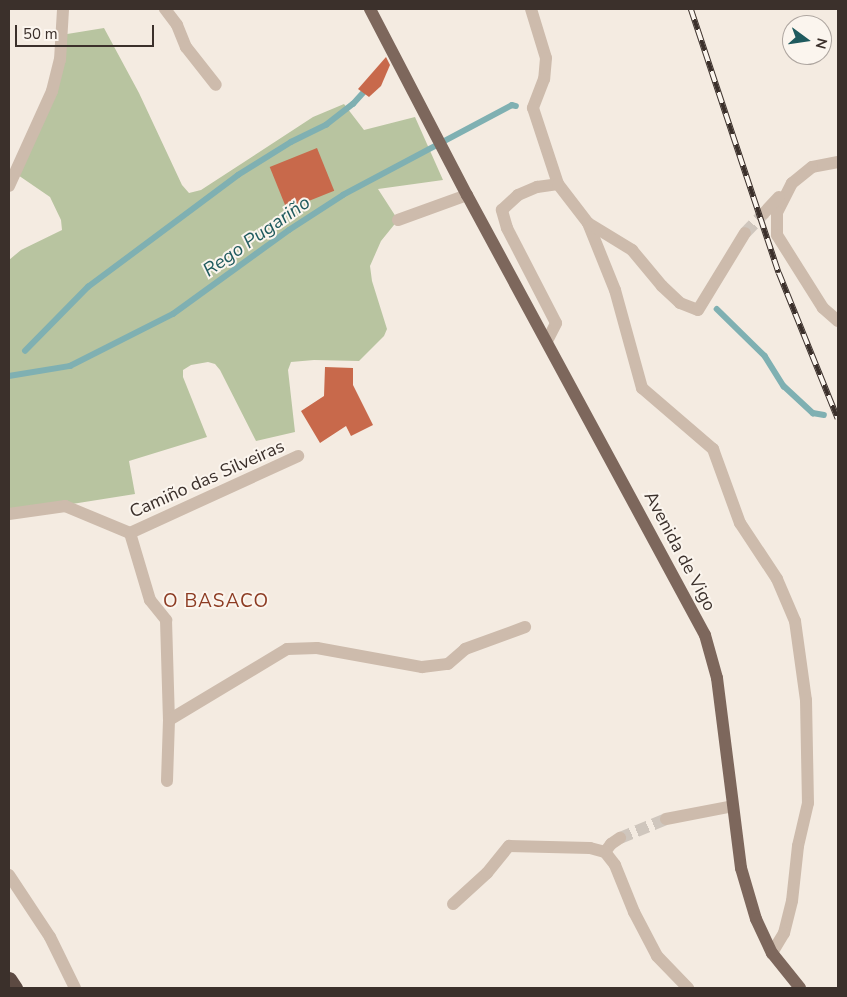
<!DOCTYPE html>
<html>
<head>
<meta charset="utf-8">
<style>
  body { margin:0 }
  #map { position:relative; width:847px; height:997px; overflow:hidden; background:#f4ebe1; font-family:"Nunito Sans",sans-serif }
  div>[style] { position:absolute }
  .green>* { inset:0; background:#b8c4a0 }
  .stream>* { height:5.5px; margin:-2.75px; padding:0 2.75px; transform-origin:2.75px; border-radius:2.75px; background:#7fb0b2 }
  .building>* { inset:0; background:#c8694b; transform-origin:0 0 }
  .minor-tunnel>* { height:12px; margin-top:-6px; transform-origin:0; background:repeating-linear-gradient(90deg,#cfc6bd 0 12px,transparent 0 18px) }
  .minor>* { height:12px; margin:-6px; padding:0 6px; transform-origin:6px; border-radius:6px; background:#cdbbac }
  .major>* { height:12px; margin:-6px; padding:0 6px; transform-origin:6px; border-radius:6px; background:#7d675c }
  .highway>* { height:15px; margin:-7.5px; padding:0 7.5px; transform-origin:7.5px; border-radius:7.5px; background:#5c4a42 }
  .rail>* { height:5.5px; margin-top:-2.75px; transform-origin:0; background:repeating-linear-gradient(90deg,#fbf5ee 0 11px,#3b302b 0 22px); box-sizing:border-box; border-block:1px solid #3b302b }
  span { translate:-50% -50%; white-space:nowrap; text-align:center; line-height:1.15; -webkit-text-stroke:4px #fbf5ee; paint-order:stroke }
  .street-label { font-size:18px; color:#3b302b }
  .water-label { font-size:19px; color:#1f5a5e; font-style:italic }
  .neighbourhood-label { font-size:19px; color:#8c3b22; letter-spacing:1px }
  .frame { position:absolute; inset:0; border:10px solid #3b302b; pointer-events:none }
  .north { position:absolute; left:782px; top:15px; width:50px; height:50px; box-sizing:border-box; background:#fbf5ee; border:1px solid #aea6a0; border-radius:50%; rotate:104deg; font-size:14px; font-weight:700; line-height:20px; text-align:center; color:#3b302b }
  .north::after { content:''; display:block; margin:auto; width:18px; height:22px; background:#1f5a5e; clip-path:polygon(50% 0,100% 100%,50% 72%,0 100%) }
  .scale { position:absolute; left:15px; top:25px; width:139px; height:22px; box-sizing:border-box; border:2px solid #3b302b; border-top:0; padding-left:6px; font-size:15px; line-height:18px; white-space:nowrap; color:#3b302b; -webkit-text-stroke:4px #fbf5ee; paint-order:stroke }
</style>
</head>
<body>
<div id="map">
  <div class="green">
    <div style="clip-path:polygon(104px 28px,139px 93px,182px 185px,189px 193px,201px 190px,313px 117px,344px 104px,364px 130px,415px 117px,443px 180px,378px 189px,398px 220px,381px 241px,370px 266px,372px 281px,387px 329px,384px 336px,359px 361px,314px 360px,291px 362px,288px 370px,295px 432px,256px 441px,220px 370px,215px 364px,208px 362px,191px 365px,183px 370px,183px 377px,207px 437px,129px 461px,135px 494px,9px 514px,9px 260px,21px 250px,62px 230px,61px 220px,50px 197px,15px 173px,52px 91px,61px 35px)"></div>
  </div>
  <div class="stream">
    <div style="left:717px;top:309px;width:67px;rotate:44.4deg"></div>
    <div style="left:765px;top:356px;width:36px;rotate:58deg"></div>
    <div style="left:784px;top:386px;width:40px;rotate:43deg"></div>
    <div style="left:813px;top:413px;width:11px;rotate:10deg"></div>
    <div style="left:25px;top:351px;width:90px;rotate:-45.5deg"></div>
    <div style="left:88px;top:287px;width:187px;rotate:-36.7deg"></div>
    <div style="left:238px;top:175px;width:62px;rotate:-31.9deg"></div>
    <div style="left:291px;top:142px;width:39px;rotate:-26deg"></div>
    <div style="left:326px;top:125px;width:34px;rotate:-38deg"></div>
    <div style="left:353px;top:104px;width:15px;rotate:-48deg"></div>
    <div style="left:9px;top:376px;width:62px;rotate:-9.3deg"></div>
    <div style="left:70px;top:366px;width:115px;rotate:-26.8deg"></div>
    <div style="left:173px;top:314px;width:143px;rotate:-35.9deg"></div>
    <div style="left:289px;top:230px;width:64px;rotate:-32.9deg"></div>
    <div style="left:343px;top:195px;width:191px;rotate:-28deg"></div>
    <div style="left:512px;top:105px;width:4px;rotate:14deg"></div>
  </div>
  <div class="building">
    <div style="clip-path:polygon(386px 57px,390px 65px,381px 86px,369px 97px,358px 89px)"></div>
    <div style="left:317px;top:148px;width:46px;height:51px;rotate:68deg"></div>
    <div style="clip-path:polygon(325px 367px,353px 368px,353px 385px,373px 425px,351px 436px,346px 426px,320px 443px,301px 411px,324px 396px)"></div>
  </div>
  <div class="minor-tunnel">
    <div style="left:745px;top:233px;width:28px;rotate:-46deg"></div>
    <div style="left:620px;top:838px;width:50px;rotate:-22.4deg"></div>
  </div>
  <div class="minor">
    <div style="left:165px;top:9px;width:20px;rotate:53deg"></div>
    <div style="left:177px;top:25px;width:24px;rotate:68deg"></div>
    <div style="left:186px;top:47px;width:48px;rotate:51.7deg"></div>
    <div style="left:531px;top:9px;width:51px;rotate:73deg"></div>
    <div style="left:546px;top:58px;width:21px;rotate:95deg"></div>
    <div style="left:544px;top:79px;width:31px;rotate:111deg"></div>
    <div style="left:533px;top:108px;width:80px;rotate:71.8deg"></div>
    <div style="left:838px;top:162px;width:26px;rotate:169deg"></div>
    <div style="left:812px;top:167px;width:26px;rotate:141deg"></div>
    <div style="left:792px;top:183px;width:33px;rotate:117deg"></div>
    <div style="left:777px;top:212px;width:23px;rotate:90deg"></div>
    <div style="left:777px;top:235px;width:86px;rotate:57.8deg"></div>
    <div style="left:823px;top:308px;width:20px;rotate:41deg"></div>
    <div style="left:9px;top:186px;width:104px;rotate:-65.6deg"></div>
    <div style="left:52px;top:91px;width:32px;rotate:-76deg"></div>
    <div style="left:60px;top:60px;width:51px;rotate:-86.6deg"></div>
    <div style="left:764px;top:213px;width:22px;rotate:-47deg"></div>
    <div style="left:398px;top:220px;width:73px;rotate:-19.9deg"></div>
    <div style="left:588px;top:223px;width:72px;rotate:68.1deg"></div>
    <div style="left:615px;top:290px;width:102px;rotate:74.6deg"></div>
    <div style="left:642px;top:388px;width:94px;rotate:40.7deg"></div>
    <div style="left:713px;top:449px;width:79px;rotate:70deg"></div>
    <div style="left:740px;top:523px;width:67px;rotate:56.5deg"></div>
    <div style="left:777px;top:579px;width:46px;rotate:66.8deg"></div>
    <div style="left:795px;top:621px;width:80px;rotate:82.1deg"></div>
    <div style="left:806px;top:700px;width:103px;rotate:88.9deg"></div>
    <div style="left:808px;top:803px;width:44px;rotate:103.1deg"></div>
    <div style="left:798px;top:846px;width:55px;rotate:96.2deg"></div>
    <div style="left:792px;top:901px;width:33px;rotate:104deg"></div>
    <div style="left:784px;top:933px;width:23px;rotate:121deg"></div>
    <div style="left:547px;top:341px;width:20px;rotate:-63deg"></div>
    <div style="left:556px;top:323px;width:107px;rotate:-117.3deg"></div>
    <div style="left:507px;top:228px;width:19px;rotate:-106deg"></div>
    <div style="left:502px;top:210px;width:22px;rotate:-43deg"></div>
    <div style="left:518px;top:195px;width:21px;rotate:-23deg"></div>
    <div style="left:537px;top:187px;width:21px;rotate:-8deg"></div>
    <div style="left:558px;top:184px;width:49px;rotate:52.4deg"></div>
    <div style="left:588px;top:223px;width:52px;rotate:31.5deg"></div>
    <div style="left:632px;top:250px;width:47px;rotate:50.2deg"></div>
    <div style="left:662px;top:286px;width:25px;rotate:43deg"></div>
    <div style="left:680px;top:303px;width:19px;rotate:21deg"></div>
    <div style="left:698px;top:310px;width:90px;rotate:-58.6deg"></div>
    <div style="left:9px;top:514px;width:57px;rotate:-8.1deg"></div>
    <div style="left:65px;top:506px;width:70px;rotate:22.6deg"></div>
    <div style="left:130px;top:533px;width:70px;rotate:73.4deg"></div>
    <div style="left:150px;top:600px;width:26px;rotate:51deg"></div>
    <div style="left:166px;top:620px;width:100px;rotate:88.3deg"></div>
    <div style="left:169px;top:720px;width:61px;rotate:91.9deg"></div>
    <div style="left:130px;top:533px;width:185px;rotate:-24.6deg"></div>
    <div style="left:169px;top:720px;width:138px;rotate:-31deg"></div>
    <div style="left:287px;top:649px;width:30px;rotate:-2deg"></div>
    <div style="left:317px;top:648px;width:107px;rotate:10.3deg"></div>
    <div style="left:422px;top:667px;width:26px;rotate:-7deg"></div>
    <div style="left:448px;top:664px;width:23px;rotate:-41deg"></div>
    <div style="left:465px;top:649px;width:64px;rotate:-20.1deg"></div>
    <div style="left:666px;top:819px;width:68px;rotate:-11deg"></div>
    <div style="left:605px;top:852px;width:10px;rotate:-53deg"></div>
    <div style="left:611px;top:844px;width:11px;rotate:-34deg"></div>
    <div style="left:9px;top:875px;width:74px;rotate:56.5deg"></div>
    <div style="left:50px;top:937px;width:57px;rotate:63.9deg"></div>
    <div style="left:453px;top:904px;width:46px;rotate:-42.4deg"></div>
    <div style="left:487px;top:873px;width:35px;rotate:-51deg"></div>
    <div style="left:509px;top:846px;width:81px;rotate:1.4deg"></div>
    <div style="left:590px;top:848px;width:16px;rotate:15deg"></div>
    <div style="left:605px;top:852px;width:16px;rotate:52deg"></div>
    <div style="left:615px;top:865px;width:51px;rotate:68deg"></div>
    <div style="left:634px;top:912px;width:50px;rotate:62.4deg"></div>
    <div style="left:657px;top:956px;width:45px;rotate:45.9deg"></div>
  </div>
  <div class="major">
    <div style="left:370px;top:9px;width:210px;rotate:62.5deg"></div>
    <div style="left:467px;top:195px;width:500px;rotate:61.59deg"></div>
    <div style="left:705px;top:635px;width:45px;rotate:74.4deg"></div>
    <div style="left:717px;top:678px;width:192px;rotate:82.8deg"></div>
    <div style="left:741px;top:868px;width:53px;rotate:73.6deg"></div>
    <div style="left:756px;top:919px;width:38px;rotate:65deg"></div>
    <div style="left:772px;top:953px;width:45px;rotate:51.3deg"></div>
  </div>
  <div class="highway">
    <div style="left:9px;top:979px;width:11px;rotate:56deg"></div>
  </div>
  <div class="rail">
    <div style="left:691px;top:9px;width:278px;rotate:71.6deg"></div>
    <div style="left:779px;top:273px;width:157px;rotate:68deg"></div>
  </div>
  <div class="street-label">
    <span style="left:207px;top:479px;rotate:-24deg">Camiño das Silveiras</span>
    <span style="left:680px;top:551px;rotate:62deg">Avenida de Vigo</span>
  </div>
  <div class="water-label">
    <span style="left:257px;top:237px;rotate:-35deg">Rego Pugariño</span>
  </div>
  <div class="neighbourhood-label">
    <span style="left:216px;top:602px">O BASACO</span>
  </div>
  <div class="frame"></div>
  <div class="north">N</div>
  <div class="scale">50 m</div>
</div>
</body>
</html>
